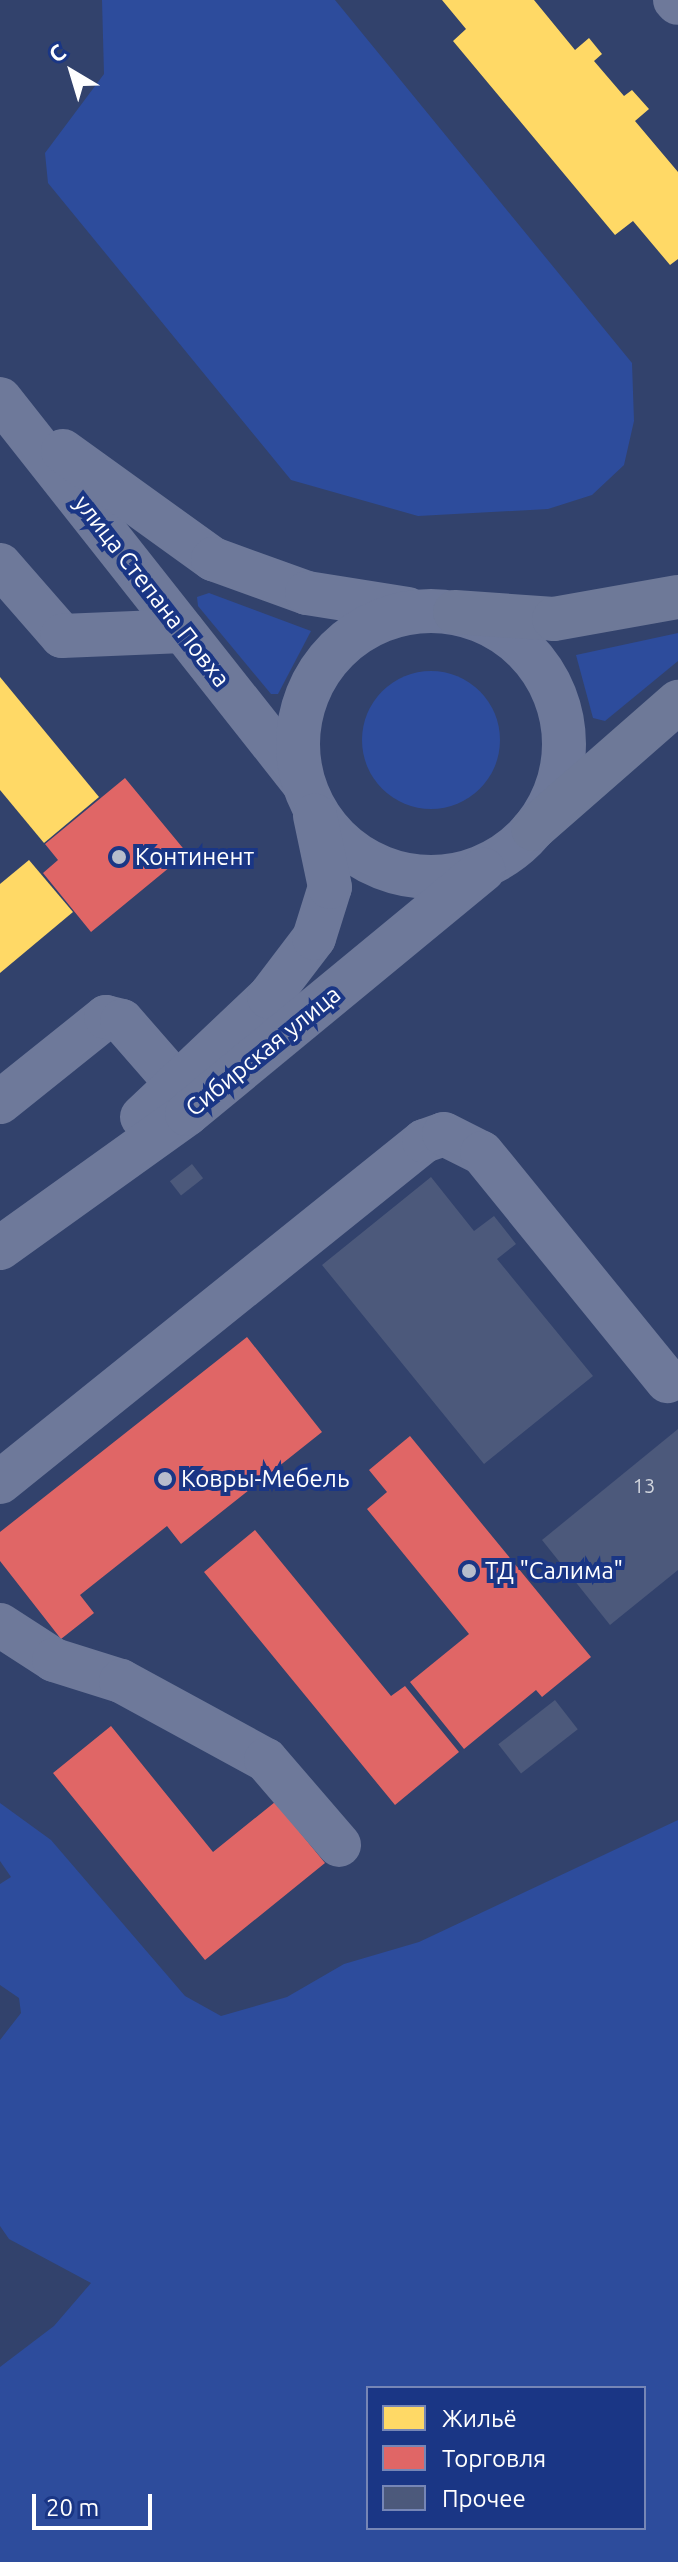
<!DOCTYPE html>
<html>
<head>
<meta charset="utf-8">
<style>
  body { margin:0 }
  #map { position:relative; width:678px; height:2562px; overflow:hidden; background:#32426c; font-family:Ubuntu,sans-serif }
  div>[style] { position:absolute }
  .green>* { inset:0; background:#2d4c9c }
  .round { border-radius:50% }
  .homes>* { inset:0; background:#ffd966 }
  .shops>* { inset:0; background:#e06666 }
  .building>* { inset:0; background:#4c597b; transform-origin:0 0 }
  .minor>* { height:44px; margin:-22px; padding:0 22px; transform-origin:22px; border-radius:22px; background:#6e799a }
  .minor>.ring { margin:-22px; padding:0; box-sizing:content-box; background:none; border:44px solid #6e799a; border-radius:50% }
  .major>* { height:44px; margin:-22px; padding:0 22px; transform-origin:22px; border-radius:22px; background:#6e7998 }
  .dots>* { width:22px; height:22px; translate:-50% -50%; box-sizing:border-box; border:4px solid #1a3685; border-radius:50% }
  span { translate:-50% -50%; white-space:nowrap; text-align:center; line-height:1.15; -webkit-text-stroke:8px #1a3685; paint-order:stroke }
  .number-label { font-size:20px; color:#d2d6de }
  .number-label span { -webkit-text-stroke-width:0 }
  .street-label { font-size:24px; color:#fff }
  .poi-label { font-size:24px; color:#fff }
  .left { translate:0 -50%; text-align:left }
  .legend { position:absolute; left:366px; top:2386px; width:280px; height:144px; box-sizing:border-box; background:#1a3685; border:2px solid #7686b6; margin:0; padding:10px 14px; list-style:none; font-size:24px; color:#fff }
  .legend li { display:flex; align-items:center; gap:16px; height:40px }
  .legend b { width:40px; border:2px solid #7686b6 }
  .north { position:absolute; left:32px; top:32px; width:80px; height:80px; -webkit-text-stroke:6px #1a3685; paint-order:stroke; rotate:322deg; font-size:22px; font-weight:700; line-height:32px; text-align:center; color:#fff }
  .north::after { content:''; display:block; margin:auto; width:28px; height:36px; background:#fff; clip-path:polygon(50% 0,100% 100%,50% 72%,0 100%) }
  .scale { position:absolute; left:32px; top:2494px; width:120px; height:36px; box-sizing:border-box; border:4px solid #fff; border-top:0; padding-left:10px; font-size:24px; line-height:28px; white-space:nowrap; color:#fff; -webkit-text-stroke:6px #1a3685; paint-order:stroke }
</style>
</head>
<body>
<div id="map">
  <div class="green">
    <div style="clip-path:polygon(102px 0,335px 0,632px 363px,634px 421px,624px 465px,592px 495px,548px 509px,418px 516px,291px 480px,48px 183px,45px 153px,104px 74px)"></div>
    <div style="clip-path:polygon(209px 593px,311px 631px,278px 694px,271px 694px,198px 606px,197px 597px)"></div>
    <div style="clip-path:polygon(678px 633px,678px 661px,605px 721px,593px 718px,576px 655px)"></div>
    <div class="round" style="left:362px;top:671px;width:138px;height:138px"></div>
    <div style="clip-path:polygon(evenodd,0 1803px,51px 1840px,185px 1996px,221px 2016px,287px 1997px,344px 1964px,419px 1942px,678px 1820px,678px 2562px,0 2562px,0 2367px,54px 2326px,91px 2283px,9px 2239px,0 2226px,0 2040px,21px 2013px,19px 1998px,0 1985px,0 1884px,11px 1877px,0 1861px,0 1803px,368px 2388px,644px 2388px,644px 2528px,368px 2528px,368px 2388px)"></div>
  </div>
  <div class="homes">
    <div style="clip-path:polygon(442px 0,534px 0,575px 50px,589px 38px,602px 54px,594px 61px,624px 96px,632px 90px,649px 109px,635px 121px,678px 172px,678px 259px,670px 265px,633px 221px,615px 235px,453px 41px,466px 29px)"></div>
    <div style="clip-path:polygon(0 677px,99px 797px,44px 843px,0 790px)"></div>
    <div style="clip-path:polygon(29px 860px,73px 912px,0 973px,0 884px)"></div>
  </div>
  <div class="shops">
    <div style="clip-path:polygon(125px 778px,187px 853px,91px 932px,43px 873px,58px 860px,45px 844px)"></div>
    <div style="clip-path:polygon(247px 1337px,322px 1432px,181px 1544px,167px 1526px,80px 1595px,94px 1613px,61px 1639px,0 1561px,0 1532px)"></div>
    <div style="clip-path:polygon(410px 1436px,591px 1657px,542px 1697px,536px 1690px,464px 1749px,410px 1682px,469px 1634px,367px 1509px,387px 1492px,369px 1470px)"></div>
    <div style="clip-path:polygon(255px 1530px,391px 1696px,405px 1686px,459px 1752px,395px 1805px,204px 1572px)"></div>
    <div style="clip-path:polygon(111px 1726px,213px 1852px,275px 1802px,325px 1863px,205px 1960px,53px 1773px)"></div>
  </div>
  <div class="building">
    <div style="left:192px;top:1164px;width:18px;height:28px;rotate:52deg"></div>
    <div style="clip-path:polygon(431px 1177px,474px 1231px,494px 1216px,516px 1244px,497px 1259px,593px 1376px,484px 1464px,322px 1265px)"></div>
    <div style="clip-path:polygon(678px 1429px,678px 1570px,610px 1625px,542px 1540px)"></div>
    <div style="left:555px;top:1700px;width:37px;height:72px;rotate:52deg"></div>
  </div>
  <div class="minor">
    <div style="left:675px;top:0;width:4px;rotate:45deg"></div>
    <div style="left:0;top:399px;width:489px;rotate:51.7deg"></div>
    <div style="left:63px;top:451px;width:185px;rotate:35.8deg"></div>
    <div style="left:213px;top:559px;width:100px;rotate:19.9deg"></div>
    <div style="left:307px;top:593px;width:102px;rotate:9deg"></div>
    <div style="left:0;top:565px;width:94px;rotate:48.9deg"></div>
    <div style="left:62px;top:636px;width:121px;rotate:-2.4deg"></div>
    <div class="ring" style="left:298px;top:611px;width:222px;height:222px"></div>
    <div style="left:0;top:1102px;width:136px;rotate:-38.7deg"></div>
    <div style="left:106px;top:1017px;width:16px;rotate:14deg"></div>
    <div style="left:122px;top:1021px;width:84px;rotate:48.9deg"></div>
    <div style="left:142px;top:1117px;width:175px;rotate:-43.4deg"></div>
    <div style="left:269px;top:997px;width:74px;rotate:-52.7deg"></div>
    <div style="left:314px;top:938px;width:53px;rotate:-72.6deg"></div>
    <div style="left:330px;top:887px;width:73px;rotate:-101.9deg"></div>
    <div style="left:0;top:1248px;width:230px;rotate:-35.6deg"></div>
    <div style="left:187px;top:1114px;width:384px;rotate:-39.5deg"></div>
    <div style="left:0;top:1482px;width:544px;rotate:-38.81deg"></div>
    <div style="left:424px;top:1141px;width:21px;rotate:-19deg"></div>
    <div style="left:444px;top:1134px;width:42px;rotate:26.6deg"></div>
    <div style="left:482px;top:1153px;width:294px;rotate:50.9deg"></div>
    <div style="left:0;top:1625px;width:64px;rotate:32.9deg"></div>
    <div style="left:54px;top:1660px;width:70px;rotate:17.4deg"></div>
    <div style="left:121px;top:1681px;width:165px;rotate:28.6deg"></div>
    <div style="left:266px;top:1760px;width:112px;rotate:49.3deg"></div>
  </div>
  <div class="major">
    <div style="left:455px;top:612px;width:99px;rotate:4deg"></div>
    <div style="left:554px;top:619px;width:126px;rotate:-10.1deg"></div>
    <div style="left:533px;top:829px;width:193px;rotate:-41.2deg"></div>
  </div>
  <div class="dots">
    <div style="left:119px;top:857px;background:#b7bdcc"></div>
    <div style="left:165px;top:1479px;background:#b7bdcc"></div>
    <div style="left:469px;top:1571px;background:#b7bdcc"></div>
  </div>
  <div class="number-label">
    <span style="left:644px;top:1485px">13</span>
  </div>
  <div class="street-label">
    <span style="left:152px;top:591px;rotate:52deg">улица Степана Повха</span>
    <span style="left:263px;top:1051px;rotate:-39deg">Сибирская улица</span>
  </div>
  <div class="poi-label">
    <span class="left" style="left:135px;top:857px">Континент</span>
    <span class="left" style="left:181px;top:1479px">Ковры-Мебель</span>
    <span class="left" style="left:485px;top:1571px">ТД "Салима"</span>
  </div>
  <ul class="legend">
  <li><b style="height:22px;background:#ffd966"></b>Жильё</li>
  <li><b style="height:22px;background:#e06666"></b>Торговля</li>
  <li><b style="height:22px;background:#4c597b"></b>Прочее</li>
  </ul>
  <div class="north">С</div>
  <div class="scale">20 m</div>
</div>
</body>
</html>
